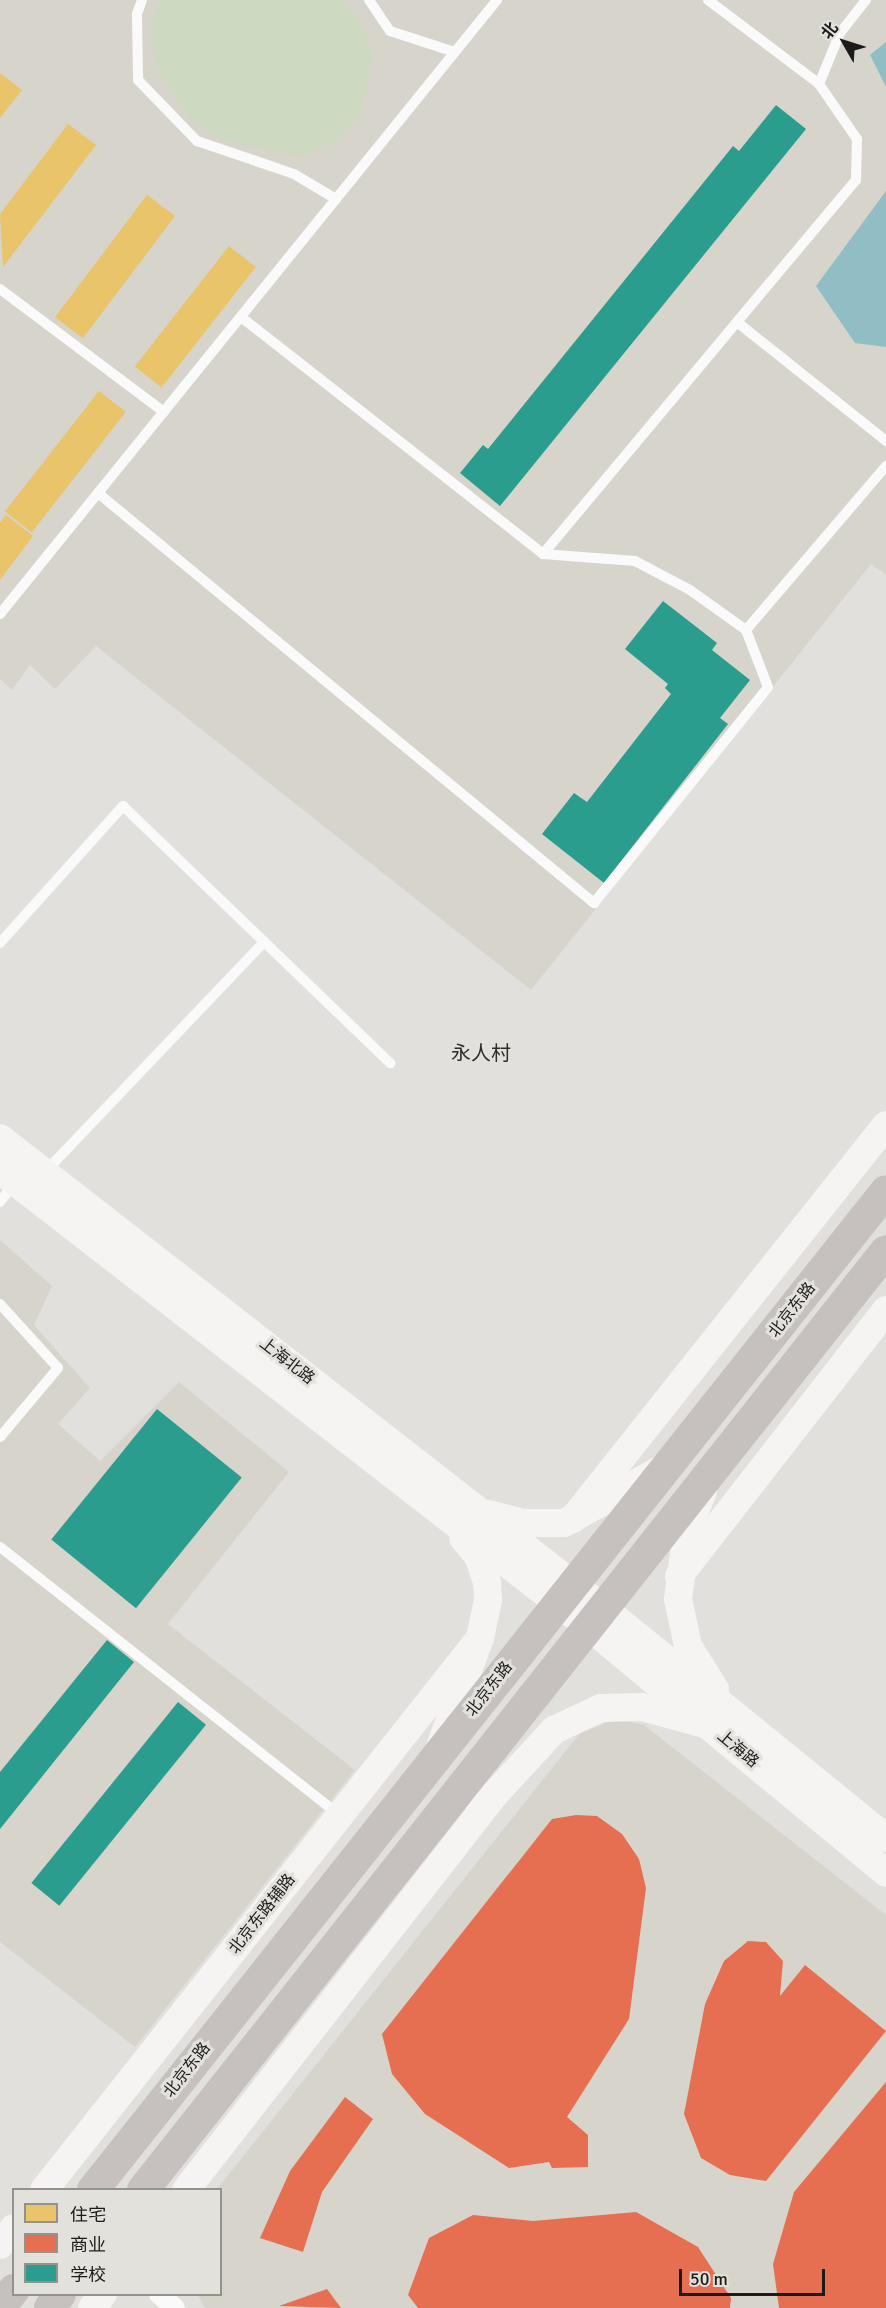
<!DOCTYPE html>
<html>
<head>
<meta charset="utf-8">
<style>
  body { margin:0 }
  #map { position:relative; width:886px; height:2308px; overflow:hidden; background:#e1e0dd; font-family:Signika,"Noto Sans SC",sans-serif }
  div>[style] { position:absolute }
  .built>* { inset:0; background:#d7d4cc }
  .green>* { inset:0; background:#ced9c1 }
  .water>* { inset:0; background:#91bec4 }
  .homes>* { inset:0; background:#e9c46a; transform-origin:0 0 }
  .shops>* { inset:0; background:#e76f51 }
  .schools>* { inset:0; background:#2a9d8f; transform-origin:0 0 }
  .lane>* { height:10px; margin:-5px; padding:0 5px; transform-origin:5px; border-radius:5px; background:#fafafa }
  .street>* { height:20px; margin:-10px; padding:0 10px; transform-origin:10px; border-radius:10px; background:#fafafa }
  .secondary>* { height:28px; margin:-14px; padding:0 14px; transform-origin:14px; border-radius:14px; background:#f6f4f3 }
  .primary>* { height:32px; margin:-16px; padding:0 16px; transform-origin:16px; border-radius:16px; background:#c6c0be }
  span { translate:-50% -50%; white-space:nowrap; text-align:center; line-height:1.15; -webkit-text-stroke:6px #e3e1db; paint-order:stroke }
  .street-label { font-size:16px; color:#1c1b19 }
  .quarter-label { font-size:20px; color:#2e2d28 }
  .legend { position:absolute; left:12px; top:2188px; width:210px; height:108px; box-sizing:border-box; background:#e3e1db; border:2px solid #93928d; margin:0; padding:8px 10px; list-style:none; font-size:18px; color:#1c1b19 }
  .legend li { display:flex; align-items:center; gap:12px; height:30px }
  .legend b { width:30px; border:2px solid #93928d }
  .north { position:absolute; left:814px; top:12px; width:60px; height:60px; -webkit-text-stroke:4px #e3e1db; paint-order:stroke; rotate:309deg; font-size:16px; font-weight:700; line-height:24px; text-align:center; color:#1c1b19 }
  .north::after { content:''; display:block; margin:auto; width:21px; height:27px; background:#1c1b19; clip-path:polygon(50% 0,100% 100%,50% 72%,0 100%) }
  .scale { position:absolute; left:679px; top:2269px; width:146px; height:27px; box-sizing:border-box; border:3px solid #1c1b19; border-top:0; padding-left:8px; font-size:18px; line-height:21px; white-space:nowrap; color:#1c1b19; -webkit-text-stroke:4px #e3e1db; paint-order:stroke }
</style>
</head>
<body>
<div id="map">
  <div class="built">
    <div style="clip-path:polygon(0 0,886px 0,886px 575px,871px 564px,531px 990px,96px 646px,55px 689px,30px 665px,12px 690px,0 679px)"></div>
    <div style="clip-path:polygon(0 1240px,52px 1286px,34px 1325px,90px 1388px,58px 1424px,100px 1461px,179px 1382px,289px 1472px,168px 1624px,355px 1770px,135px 2047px,0 1942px)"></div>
    <div style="clip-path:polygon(617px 1719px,644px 1725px,886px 1915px,886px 2308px,205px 2308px,198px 2295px,220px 2294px,220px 2190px,217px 2189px,580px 1733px)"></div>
  </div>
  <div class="green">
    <div style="clip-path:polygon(159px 0,341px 0,357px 16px,373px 55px,361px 114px,338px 140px,300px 157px,219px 139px,191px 121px,156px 66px,151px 29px)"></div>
  </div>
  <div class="water">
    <div style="clip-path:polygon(886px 42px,886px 87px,870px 55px)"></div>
    <div style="clip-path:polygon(886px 191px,886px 347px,855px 343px,816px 286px)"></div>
  </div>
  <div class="homes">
    <div style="clip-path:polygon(0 73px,22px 90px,0 118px)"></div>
    <div style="clip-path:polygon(68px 124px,96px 145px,3px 267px,0 214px)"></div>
    <div style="left:147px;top:195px;width:35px;height:153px;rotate:37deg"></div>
    <div style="left:229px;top:246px;width:34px;height:153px;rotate:38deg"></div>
    <div style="left:99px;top:391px;width:34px;height:153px;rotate:38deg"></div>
    <div style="clip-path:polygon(6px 515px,33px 536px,0 580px,0 522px)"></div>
  </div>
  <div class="shops">
    <div style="clip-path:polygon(576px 1815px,597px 1816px,622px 1834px,639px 1859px,646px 1888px,629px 2019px,567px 2117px,588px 2135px,588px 2167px,552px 2168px,549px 2162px,509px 2168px,425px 2114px,392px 2074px,382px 2034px,552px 1819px)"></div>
    <div style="clip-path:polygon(748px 1941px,766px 1942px,783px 1961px,780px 1996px,805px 1965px,886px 2031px,766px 2181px,730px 2175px,701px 2158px,684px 2114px,705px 2004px,724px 1961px)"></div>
    <div style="clip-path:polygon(886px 2082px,886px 2308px,779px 2308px,773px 2264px,794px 2192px)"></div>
    <div style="clip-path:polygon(345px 2097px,373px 2119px,322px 2192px,303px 2252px,260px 2238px,290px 2171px)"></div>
    <div style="clip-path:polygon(636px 2212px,698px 2247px,731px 2298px,730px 2308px,418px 2308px,408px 2295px,429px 2238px,473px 2215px,533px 2221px)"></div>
    <div style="clip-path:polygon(327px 2289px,341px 2308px,279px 2306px)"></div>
  </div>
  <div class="schools">
    <div style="clip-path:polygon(776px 105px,806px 129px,500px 506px,460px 473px,483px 445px,488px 449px,733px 146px,739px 151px)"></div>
    <div style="clip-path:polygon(663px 601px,717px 643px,712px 650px,750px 680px,720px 718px,728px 724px,604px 883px,542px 834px,574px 793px,587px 802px,671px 694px,665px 688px,668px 684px,625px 649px)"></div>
    <div style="left:157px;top:1409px;width:109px;height:168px;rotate:39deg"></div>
    <div style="clip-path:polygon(107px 1640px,134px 1662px,0 1829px,0 1772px)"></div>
    <div style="left:178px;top:1702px;width:36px;height:233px;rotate:39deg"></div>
  </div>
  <div class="lane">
    <div style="left:142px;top:0;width:15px;rotate:110deg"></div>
    <div style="left:137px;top:14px;width:66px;rotate:89.1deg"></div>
    <div style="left:138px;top:80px;width:85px;rotate:46deg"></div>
    <div style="left:197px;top:141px;width:102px;rotate:18.8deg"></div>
    <div style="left:294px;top:174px;width:49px;rotate:30.8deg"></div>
    <div style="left:369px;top:0;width:37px;rotate:56deg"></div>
    <div style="left:390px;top:31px;width:68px;rotate:17.9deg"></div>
    <div style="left:708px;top:0;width:139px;rotate:37.1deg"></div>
    <div style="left:819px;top:84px;width:67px;rotate:55.4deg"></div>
    <div style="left:857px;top:139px;width:41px;rotate:91.4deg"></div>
    <div style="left:856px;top:180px;width:185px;rotate:130deg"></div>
    <div style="left:819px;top:84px;width:55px;rotate:-67.6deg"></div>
    <div style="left:840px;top:33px;width:42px;rotate:-51.8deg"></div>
    <div style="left:0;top:289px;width:205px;rotate:36.9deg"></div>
    <div style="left:241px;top:317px;width:384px;rotate:38.1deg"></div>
    <div style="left:543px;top:554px;width:302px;rotate:-50.1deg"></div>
    <div style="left:737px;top:322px;width:191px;rotate:38.6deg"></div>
    <div style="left:98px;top:493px;width:644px;rotate:39.58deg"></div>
    <div style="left:594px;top:903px;width:277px;rotate:-51.1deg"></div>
    <div style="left:768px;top:687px;width:61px;rotate:-111.1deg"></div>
    <div style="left:543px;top:554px;width:92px;rotate:4.4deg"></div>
    <div style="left:635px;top:561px;width:62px;rotate:27.8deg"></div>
    <div style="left:690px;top:590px;width:69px;rotate:35.5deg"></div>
    <div style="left:746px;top:630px;width:216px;rotate:-49.5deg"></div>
    <div style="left:0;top:614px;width:790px;rotate:-51.01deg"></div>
    <div style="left:0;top:943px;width:184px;rotate:-48.1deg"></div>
    <div style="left:123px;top:806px;width:371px;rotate:43.9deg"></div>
    <div style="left:45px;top:1172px;width:318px;rotate:-46.4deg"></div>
    <div style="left:0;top:1202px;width:25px;rotate:-53deg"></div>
    <div style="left:0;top:1304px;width:86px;rotate:47.8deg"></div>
    <div style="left:58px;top:1368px;width:90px;rotate:130deg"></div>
    <div style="left:0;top:1547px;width:432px;rotate:38.3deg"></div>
  </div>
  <div class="street">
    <div style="left:159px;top:2294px;width:21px;rotate:41deg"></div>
  </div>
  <div class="secondary">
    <div style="left:0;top:1138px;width:765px;rotate:37.93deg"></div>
    <div style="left:603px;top:1608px;width:365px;rotate:39.1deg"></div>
    <div style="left:0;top:1170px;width:745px;rotate:37.81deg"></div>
    <div style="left:589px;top:1627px;width:386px;rotate:39.6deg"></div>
    <div style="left:703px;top:1491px;width:43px;rotate:111.8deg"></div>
    <div style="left:687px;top:1531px;width:69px;rotate:97.5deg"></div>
    <div style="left:678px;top:1599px;width:48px;rotate:78deg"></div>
    <div style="left:688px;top:1646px;width:51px;rotate:57.9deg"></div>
    <div style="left:489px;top:1514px;width:35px;rotate:15deg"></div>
    <div style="left:523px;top:1523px;width:41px"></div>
    <div style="left:564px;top:1523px;width:112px;rotate:-28.9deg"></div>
    <div style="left:573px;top:1519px;width:503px;rotate:-51.54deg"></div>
    <div style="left:679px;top:1576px;width:337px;rotate:-52.1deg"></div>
    <div style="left:441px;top:1744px;width:113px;rotate:-69.8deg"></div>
    <div style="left:480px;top:1638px;width:39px;rotate:-78deg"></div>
    <div style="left:488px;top:1600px;width:18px;rotate:-93deg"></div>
    <div style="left:487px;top:1582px;width:28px;rotate:-109deg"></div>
    <div style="left:478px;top:1556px;width:23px;rotate:-130deg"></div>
    <div style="left:479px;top:1803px;width:18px;rotate:-29deg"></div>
    <div style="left:495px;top:1794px;width:87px;rotate:-47.3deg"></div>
    <div style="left:554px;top:1730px;width:52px;rotate:-25.1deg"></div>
    <div style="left:601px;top:1708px;width:41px;rotate:-1.4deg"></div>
    <div style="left:642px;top:1707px;width:61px;rotate:15.2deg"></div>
    <div style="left:44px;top:2190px;width:703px;rotate:-51.7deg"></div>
    <div style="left:186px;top:2190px;width:502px;rotate:-52.03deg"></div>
    <div style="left:0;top:2245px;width:22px;rotate:-51deg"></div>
    <div style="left:92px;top:2308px;width:18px;rotate:-52deg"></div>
  </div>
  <div class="primary">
    <div style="left:93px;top:2190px;width:1275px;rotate:-51.56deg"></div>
    <div style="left:143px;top:2190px;width:1197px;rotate:-51.65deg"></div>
    <div style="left:0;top:2307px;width:22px;rotate:-51deg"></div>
    <div style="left:50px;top:2308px;width:17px;rotate:-54deg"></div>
  </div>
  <div class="street-label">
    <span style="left:792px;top:1310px;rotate:-52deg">北京东路</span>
    <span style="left:287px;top:1361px;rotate:38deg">上海北路</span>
    <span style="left:489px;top:1689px;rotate:-52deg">北京东路</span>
    <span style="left:738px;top:1749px;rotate:40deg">上海路</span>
    <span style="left:262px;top:1914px;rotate:-52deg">北京东路辅路</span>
    <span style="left:187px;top:2070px;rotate:-52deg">北京东路</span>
  </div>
  <div class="quarter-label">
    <span style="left:481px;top:1053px">永人村</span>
  </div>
  <ul class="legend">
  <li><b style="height:16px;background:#e9c46a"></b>住宅</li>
  <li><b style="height:16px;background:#e76f51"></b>商业</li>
  <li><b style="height:16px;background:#2a9d8f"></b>学校</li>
  </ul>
  <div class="north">北</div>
  <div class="scale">50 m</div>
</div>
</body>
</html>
